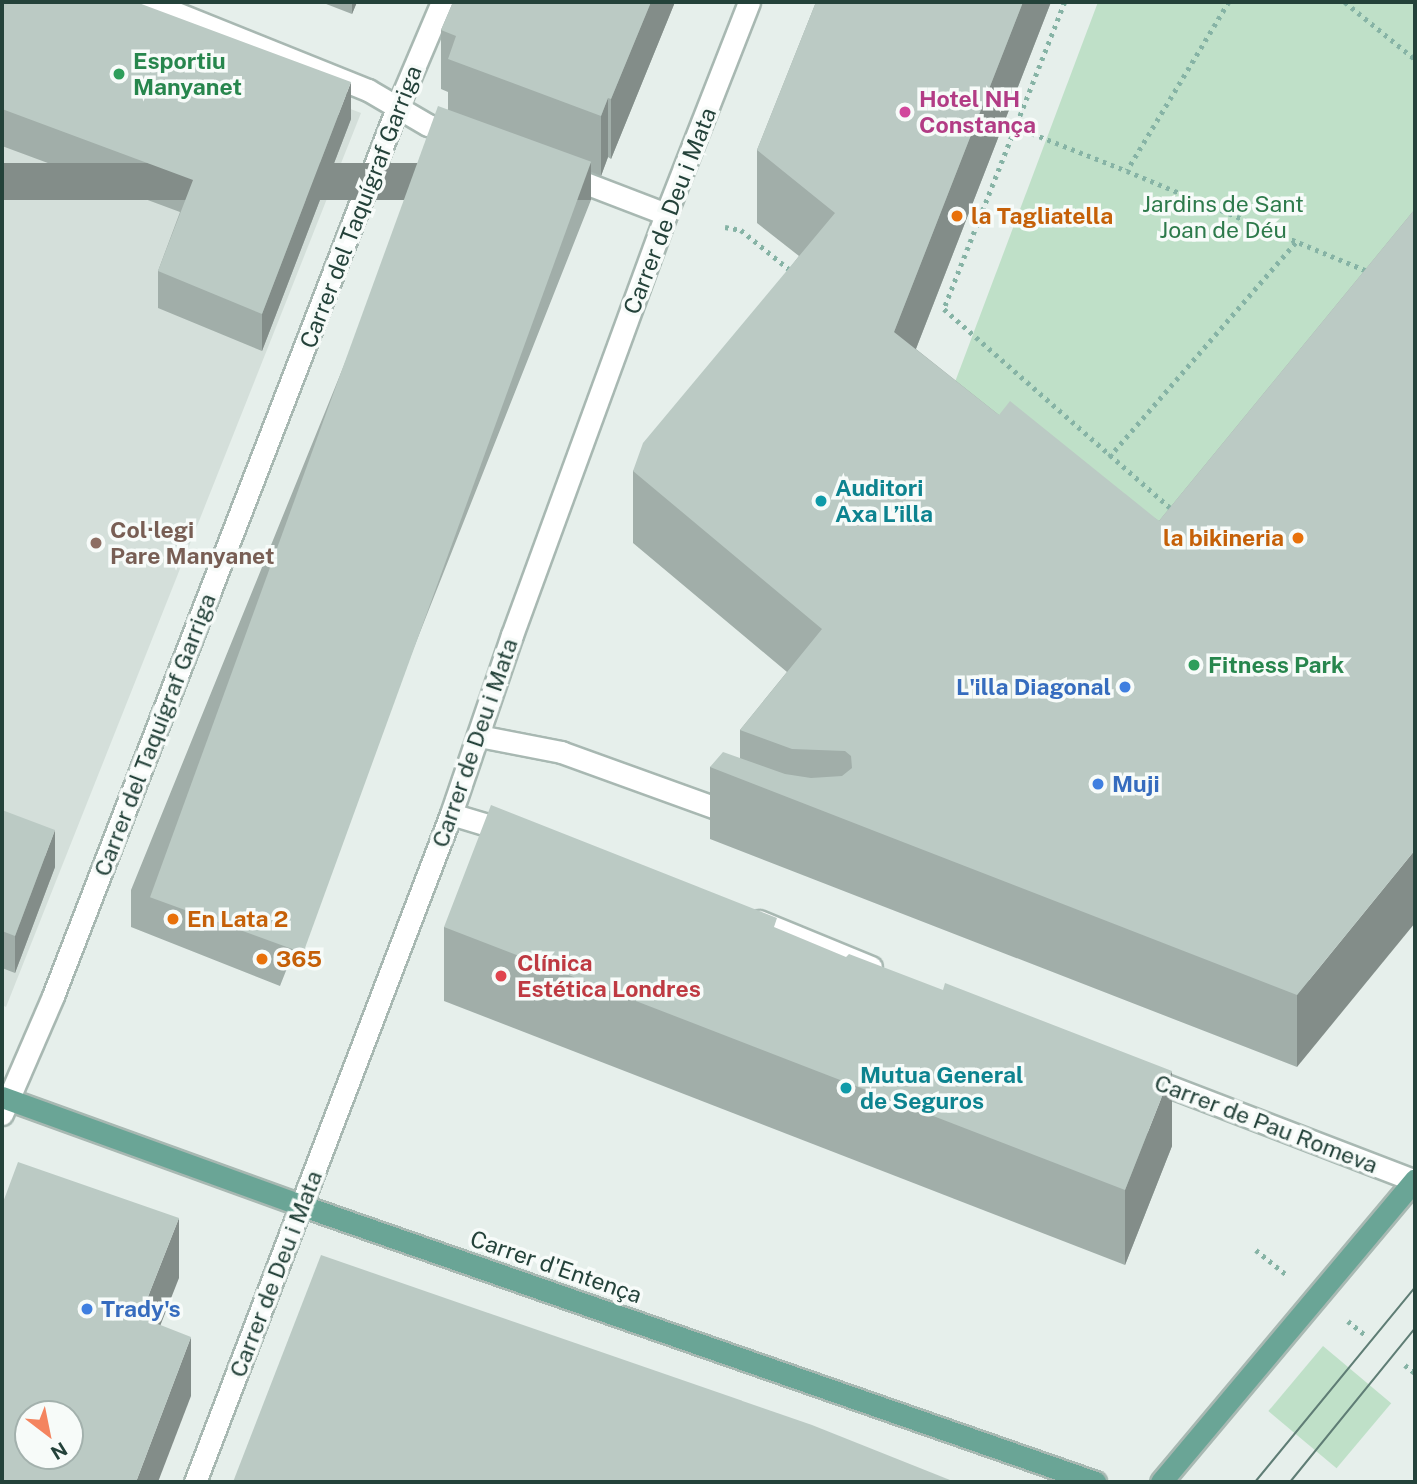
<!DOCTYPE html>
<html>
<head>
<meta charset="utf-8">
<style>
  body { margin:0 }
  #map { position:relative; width:1417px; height:1484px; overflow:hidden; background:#e6efeb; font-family:"Public Sans",sans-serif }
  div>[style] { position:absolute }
  .built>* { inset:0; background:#d4dfda }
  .green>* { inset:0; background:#bfe0c8; transform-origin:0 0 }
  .path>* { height:4.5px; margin-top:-2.25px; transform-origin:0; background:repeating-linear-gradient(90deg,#86b3a5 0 3.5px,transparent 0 8.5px) }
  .roads { filter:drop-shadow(2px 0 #a8b8b2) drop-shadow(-2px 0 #a8b8b2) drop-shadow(0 2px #a8b8b2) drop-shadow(0 -2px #a8b8b2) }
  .minor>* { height:21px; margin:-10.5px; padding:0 10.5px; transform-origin:10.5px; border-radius:10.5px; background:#fff }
  .major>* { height:21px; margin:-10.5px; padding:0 10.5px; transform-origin:10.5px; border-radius:10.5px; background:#6aa596 }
  .tram>* { height:2px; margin:-1px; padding:0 1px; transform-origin:1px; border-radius:1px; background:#5f7d75 }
  .wall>* { inset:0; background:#a1aea9 }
  .shaded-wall>* { inset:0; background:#838d89; transform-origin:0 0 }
  .building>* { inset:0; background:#bbcac4; transform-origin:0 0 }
  .dots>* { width:19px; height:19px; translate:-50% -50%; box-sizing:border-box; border:4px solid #f7fbf9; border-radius:50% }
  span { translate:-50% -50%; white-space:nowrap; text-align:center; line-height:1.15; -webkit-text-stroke:7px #f7fbf9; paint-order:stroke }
  .leisure-label { font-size:23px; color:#27864d; font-weight:700 }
  .left { translate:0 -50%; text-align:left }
  .hotel-label { font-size:23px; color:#b23c85; font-weight:700 }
  .park-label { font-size:23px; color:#2d7a4b }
  .street-label { font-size:23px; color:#24423a }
  .food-label { font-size:23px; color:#c56008; font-weight:700 }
  .right { translate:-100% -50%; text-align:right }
  .culture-label { font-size:23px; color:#0d838f; font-weight:700 }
  .education-label { font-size:23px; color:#785e54; font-weight:700 }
  .shop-label { font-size:23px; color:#366cbe; font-weight:700 }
  .health-label { font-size:23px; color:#be3a42; font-weight:700 }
  .frame { position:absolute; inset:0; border:4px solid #24423a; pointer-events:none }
  .north { position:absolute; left:14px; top:1400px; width:70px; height:70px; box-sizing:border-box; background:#f7fbf9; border:2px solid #a3b1ad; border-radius:50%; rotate:148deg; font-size:19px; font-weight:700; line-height:28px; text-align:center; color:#24423a }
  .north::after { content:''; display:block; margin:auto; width:24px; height:32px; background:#f4845f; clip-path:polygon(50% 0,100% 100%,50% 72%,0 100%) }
</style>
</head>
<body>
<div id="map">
  <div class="built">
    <div style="clip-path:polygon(2px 2px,70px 2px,361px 113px,6px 1007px,2px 1005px)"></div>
  </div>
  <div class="green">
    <div style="clip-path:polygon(1098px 2px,1415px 2px,1415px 287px,1171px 579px,949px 398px)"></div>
    <div style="left:1323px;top:1346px;width:89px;height:85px;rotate:40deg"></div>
  </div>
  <div class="path">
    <div style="left:1065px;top:2px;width:330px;rotate:111.5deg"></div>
    <div style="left:944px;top:309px;width:306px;rotate:41.3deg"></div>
    <div style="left:1229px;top:2px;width:197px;rotate:121.1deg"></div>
    <div style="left:1127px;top:171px;width:260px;rotate:22.6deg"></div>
    <div style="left:1345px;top:2px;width:90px;rotate:39.2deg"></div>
    <div style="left:1016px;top:127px;width:119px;rotate:21.6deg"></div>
    <div style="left:725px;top:227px;width:16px;rotate:11deg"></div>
    <div style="left:741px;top:230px;width:63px;rotate:39.2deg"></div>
    <div style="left:1109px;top:457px;width:286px;rotate:-49deg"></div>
    <div style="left:1256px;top:1250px;width:38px;rotate:39deg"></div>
    <div style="left:1348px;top:1321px;width:21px;rotate:39deg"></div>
    <div style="left:1405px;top:1365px;width:13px;rotate:39deg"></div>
  </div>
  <div class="roads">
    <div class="minor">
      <div style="left:149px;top:2px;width:236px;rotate:21.9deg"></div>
      <div style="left:368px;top:90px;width:69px;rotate:30.3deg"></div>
      <div style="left:428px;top:125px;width:32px;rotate:20deg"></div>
      <div style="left:567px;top:176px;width:106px;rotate:21deg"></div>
      <div style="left:479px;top:736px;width:84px;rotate:11deg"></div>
      <div style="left:561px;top:752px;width:188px;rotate:19.9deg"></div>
      <div style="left:451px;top:814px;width:63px;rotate:16.7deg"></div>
      <div style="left:759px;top:921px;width:121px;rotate:22.3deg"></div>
      <div style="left:1145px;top:1077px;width:288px;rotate:21deg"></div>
      <div style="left:2px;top:1114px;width:129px;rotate:-66.6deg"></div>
      <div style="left:53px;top:996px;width:952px;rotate:-68.82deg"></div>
      <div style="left:397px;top:108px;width:115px;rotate:-67deg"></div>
      <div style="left:195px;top:1482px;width:715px;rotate:-69.03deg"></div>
      <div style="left:451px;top:814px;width:189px;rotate:-71.2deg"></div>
      <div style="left:512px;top:635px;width:448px;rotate:-69.9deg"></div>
      <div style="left:666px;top:214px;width:228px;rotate:-68.6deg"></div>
    </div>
    <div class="major">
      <div style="left:2px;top:1097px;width:320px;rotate:19.9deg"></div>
      <div style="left:303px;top:1206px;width:839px;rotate:19.21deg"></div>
      <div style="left:1161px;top:1482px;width:395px;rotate:-50deg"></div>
    </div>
  </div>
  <div class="tram">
    <div style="left:1255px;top:1482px;width:252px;rotate:-50.6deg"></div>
    <div style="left:1290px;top:1482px;width:198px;rotate:-50.9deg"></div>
  </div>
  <div class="wall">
    <div style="clip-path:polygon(2px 2px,351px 119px,262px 351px,158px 308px,158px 271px,180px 212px,2px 146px)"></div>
    <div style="clip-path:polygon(321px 2px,357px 2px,352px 14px)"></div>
    <div style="clip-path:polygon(453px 2px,675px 2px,611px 159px,608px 157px,601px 176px,591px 172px,591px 200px,280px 986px,131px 927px,131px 890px,448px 109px,448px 92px,441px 89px,441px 30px)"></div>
    <div style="clip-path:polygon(816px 2px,1051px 2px,916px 349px,999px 415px,1159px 521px,1415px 209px,1297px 1067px,710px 839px,710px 767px,740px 758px,740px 730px,787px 672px,633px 543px,633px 471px,799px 256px,757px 223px,757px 150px)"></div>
    <div style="clip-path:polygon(2px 810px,55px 867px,15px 973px,2px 968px)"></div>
    <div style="clip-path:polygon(444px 927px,777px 929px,1172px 1146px,1125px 1265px,444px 1001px)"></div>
  </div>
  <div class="shaded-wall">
    <div style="clip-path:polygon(352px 2px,357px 2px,352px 14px)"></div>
    <div style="clip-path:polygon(651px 2px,675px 2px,611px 159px,611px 99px)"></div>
    <div style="clip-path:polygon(1023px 2px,1051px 2px,894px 405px,894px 332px)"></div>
    <div style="clip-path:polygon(351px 82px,351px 119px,262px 351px,262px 314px)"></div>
    <div style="clip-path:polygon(608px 98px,608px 157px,601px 176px,601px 116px)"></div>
    <div style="left:591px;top:163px;width:37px;height:845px;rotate:90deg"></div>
    <div style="clip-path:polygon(55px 830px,55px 867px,15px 973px,15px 936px)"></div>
    <div style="clip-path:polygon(1415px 850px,1415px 923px,1297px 1067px,1297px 995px)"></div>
    <div style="clip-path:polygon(1172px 1071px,1172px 1146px,1125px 1265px,1125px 1190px)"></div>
    <div style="clip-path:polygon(179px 1218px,179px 1278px,140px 1377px,140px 1317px)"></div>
    <div style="clip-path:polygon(191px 1337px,191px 1396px,158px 1482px,136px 1482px)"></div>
  </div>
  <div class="building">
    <div style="clip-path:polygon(2px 2px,136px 2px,351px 82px,262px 314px,158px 271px,193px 180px,2px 109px)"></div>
    <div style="clip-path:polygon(453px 2px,651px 2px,611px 99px,608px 98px,601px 116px,448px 59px,456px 36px,441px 30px)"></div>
    <div style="clip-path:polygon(816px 2px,1023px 2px,894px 332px,999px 415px,1010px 401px,1159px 521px,1415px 209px,1415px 850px,1297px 995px,710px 767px,723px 752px,785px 774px,811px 778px,842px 776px,852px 768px,851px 756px,845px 751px,792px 749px,740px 730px,822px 629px,633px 471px,643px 443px,835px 213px,757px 150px)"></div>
    <div style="left:438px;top:106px;width:163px;height:842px;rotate:20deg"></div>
    <div style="clip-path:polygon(491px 805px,777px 918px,774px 927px,846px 957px,849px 954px,943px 990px,945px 983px,1172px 1071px,1125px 1190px,444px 927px)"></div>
    <div style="clip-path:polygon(2px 810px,55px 830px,15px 936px,2px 931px)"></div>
    <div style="clip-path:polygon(evenodd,18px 1162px,179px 1218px,140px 1317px,191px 1337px,136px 1482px,2px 1482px,2px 1205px,18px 1162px,28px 1414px,70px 1414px,70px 1456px,28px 1456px,28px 1414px)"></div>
    <div style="clip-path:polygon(321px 1255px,812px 1425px,955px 1482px,233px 1482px)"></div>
  </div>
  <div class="dots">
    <div style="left:119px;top:74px;background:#2e9e5b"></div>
    <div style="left:905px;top:112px;background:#d1479c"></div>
    <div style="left:957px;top:216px;background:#e8710a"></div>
    <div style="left:821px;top:501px;background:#0f9aa8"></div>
    <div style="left:1298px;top:538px;background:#e8710a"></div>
    <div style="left:96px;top:543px;background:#8d6e63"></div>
    <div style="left:1194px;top:665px;background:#2e9e5b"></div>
    <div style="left:1125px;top:687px;background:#3f7fe0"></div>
    <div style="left:1098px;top:784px;background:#3f7fe0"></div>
    <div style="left:173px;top:919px;background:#e8710a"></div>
    <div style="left:262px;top:959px;background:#e8710a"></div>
    <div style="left:501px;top:976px;background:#e0444e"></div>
    <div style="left:846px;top:1088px;background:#0f9aa8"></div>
    <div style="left:87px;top:1309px;background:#3f7fe0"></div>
  </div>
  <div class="leisure-label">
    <span class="left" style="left:133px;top:74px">Esportiu<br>Manyanet</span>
    <span class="left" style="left:1208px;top:665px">Fitness Park</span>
  </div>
  <div class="hotel-label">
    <span class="left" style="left:919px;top:112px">Hotel NH<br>Constança</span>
  </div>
  <div class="park-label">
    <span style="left:1223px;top:217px">Jardins de Sant<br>Joan de Déu</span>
  </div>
  <div class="street-label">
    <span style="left:361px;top:207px;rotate:-69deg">Carrer del Taquígraf Garriga</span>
    <span style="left:670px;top:211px;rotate:-69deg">Carrer de Deu i Mata</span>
    <span style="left:155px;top:735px;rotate:-69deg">Carrer del Taquígraf Garriga</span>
    <span style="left:475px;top:743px;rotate:-71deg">Carrer de Deu i Mata</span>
    <span style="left:1266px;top:1124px;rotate:21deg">Carrer de Pau Romeva</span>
    <span style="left:556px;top:1267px;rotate:19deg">Carrer d'Entença</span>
    <span style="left:276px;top:1274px;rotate:-69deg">Carrer de Deu i Mata</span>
  </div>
  <div class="food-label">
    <span class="left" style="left:971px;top:216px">la Tagliatella</span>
    <span class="right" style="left:1284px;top:538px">la bikineria</span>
    <span class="left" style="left:187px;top:919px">En Lata 2</span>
    <span class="left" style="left:276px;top:959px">365</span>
  </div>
  <div class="culture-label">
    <span class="left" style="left:835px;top:501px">Auditori<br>Axa L’illa</span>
    <span class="left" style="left:860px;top:1088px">Mutua General<br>de Seguros</span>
  </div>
  <div class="education-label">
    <span class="left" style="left:110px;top:543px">Col·legi<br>Pare Manyanet</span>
  </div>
  <div class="shop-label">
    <span class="right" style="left:1111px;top:687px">L'illa Diagonal</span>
    <span class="left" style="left:1112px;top:784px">Muji</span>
    <span class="left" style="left:101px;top:1309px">Trady's</span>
  </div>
  <div class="health-label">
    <span class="left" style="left:517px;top:976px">Clínica<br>Estética Londres</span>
  </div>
  <div class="frame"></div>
  <div class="north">N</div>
</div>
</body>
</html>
